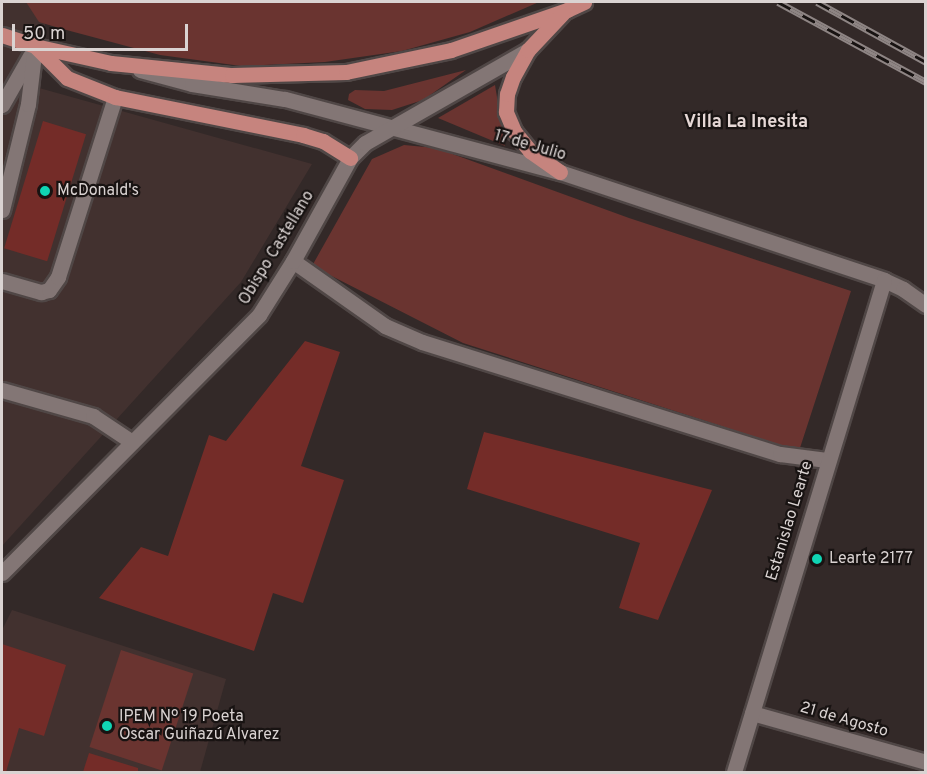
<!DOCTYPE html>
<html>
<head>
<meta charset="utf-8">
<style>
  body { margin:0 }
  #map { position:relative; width:927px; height:774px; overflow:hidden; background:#332928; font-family:Overpass,sans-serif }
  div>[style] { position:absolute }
  .built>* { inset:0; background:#42312f }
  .green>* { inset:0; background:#6a3430; transform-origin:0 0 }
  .building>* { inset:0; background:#742c28; transform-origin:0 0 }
  .roads { filter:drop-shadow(2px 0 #504746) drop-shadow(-2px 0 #504746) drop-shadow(0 2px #504746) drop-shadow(0 -2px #504746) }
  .minor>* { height:15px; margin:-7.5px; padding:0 7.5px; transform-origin:7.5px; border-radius:7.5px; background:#837675 }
  .major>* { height:15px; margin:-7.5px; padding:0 7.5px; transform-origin:7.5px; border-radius:7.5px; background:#c6847e }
  .rail>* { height:7px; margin-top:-3.5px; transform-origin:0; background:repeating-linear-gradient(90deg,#181312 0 14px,#8e8584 0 28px); box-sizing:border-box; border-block:2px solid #8e8584 }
  .dots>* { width:16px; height:16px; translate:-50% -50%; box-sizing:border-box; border:3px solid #181312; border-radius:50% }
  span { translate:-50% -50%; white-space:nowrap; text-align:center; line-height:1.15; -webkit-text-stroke:4.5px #181312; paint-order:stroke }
  .street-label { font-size:16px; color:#dad3d2 }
  .poi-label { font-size:16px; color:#dad3d2 }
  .left { translate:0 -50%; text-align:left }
  .neighbourhood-label { font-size:18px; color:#e6d8d6; font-weight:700 }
  .frame { position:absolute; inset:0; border:3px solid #dad3d2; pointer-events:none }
  .scale { position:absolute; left:12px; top:24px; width:176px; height:27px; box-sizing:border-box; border:3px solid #dad3d2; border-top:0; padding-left:8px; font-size:18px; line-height:21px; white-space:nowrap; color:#dad3d2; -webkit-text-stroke:4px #181312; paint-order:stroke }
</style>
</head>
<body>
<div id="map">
  <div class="built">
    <div style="clip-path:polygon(2px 2px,50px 2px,32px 86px,312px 164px,241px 282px,2px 546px)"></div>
    <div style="clip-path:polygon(12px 610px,226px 679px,200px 772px,2px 772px,2px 630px)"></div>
  </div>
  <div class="green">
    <div style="clip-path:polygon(26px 2px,539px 2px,470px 32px,402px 51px,325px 62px,241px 66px,160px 55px,59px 28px,39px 22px)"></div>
    <div style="clip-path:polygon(466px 70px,423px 100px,392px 110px,365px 109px,348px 100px,349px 94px,355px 90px,384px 91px)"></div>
    <div style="clip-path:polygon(495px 85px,505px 146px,438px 118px)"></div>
    <div style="clip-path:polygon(404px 145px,436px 148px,629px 218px,851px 291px,799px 451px,463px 343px,312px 266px,372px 159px)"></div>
    <div style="left:121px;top:650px;width:76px;height:102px;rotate:18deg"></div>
  </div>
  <div class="building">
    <div style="left:43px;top:121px;width:45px;height:133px;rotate:17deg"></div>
    <div style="clip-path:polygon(305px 341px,340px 352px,301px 466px,344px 480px,303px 603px,273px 593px,254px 651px,99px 598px,141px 547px,168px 556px,209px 435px,226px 441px)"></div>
    <div style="clip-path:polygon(484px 432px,712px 490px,658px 620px,619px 608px,640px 543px,467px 489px)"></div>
    <div style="clip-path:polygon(2px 644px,66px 665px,44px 736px,19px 728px,6px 772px,2px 771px)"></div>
    <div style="clip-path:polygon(89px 753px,138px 768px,138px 772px,83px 772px)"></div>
  </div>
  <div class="roads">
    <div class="minor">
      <div style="left:140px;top:70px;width:54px;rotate:15.1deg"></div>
      <div style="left:192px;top:84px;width:94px;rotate:9.2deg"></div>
      <div style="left:285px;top:99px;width:285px;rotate:14.9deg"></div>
      <div style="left:560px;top:172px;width:342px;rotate:18.4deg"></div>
      <div style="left:884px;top:280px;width:21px;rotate:25deg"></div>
      <div style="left:903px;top:289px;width:28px;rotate:35deg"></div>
      <div style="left:2px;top:105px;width:56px;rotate:-60.3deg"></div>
      <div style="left:2px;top:210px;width:109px;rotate:-76.2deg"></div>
      <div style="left:28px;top:104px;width:58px;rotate:-83.1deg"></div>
      <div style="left:293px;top:261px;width:113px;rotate:35.2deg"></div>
      <div style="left:385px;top:326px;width:40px;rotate:23.4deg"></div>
      <div style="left:422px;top:342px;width:375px;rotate:17.4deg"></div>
      <div style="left:780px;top:454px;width:47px;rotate:7.3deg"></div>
      <div style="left:2px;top:281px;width:41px;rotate:15.8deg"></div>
      <div style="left:41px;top:292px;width:8px;rotate:-14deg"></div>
      <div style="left:49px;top:290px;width:16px;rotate:-55deg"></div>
      <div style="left:58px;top:277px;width:189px;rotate:-72.4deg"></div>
      <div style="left:2px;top:390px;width:95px;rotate:15.9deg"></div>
      <div style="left:93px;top:416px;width:47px;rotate:33.7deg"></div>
      <div style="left:2px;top:573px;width:364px;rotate:-45.1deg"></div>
      <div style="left:259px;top:315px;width:64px;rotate:-57.8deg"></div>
      <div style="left:293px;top:261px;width:118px;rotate:-61deg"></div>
      <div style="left:350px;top:158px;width:21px;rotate:-45deg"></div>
      <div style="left:365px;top:143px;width:188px;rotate:-29.7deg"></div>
      <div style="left:752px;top:713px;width:181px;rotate:15.7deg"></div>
      <div style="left:734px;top:772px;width:514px;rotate:-73.04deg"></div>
    </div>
    <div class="major">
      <div style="left:2px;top:35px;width:35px;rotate:18deg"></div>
      <div style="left:35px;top:46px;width:78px;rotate:12.6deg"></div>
      <div style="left:111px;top:63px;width:122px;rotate:5.7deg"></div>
      <div style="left:232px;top:75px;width:114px;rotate:-1.5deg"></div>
      <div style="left:346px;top:72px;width:107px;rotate:-11.8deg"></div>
      <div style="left:451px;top:50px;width:123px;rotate:-19deg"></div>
      <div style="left:567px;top:10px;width:19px;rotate:-25deg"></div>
      <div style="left:35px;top:46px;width:45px;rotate:45deg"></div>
      <div style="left:67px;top:78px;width:52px;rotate:21.6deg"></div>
      <div style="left:115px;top:97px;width:192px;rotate:11.4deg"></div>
      <div style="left:303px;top:135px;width:21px;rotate:17deg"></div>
      <div style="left:323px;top:141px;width:32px;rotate:32deg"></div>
      <div style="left:560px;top:172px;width:37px;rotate:-145deg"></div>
      <div style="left:530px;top:151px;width:26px;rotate:-129deg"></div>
      <div style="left:514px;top:131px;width:21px;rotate:-113deg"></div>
      <div style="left:506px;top:112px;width:18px;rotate:-87deg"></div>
      <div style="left:507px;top:94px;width:18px;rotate:-71deg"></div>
      <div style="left:513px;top:77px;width:31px;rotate:-61deg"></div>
      <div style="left:528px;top:50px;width:51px;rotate:-46.6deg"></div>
    </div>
  </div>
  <div class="rail">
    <div style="left:778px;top:2px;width:168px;rotate:28.4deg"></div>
    <div style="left:817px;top:2px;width:124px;rotate:28.8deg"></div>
  </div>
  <div class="dots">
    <div style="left:45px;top:191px;background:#10d5b4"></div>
    <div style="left:817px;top:559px;background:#10d5b4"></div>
    <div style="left:107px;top:726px;background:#10d5b4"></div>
  </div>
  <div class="street-label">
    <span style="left:530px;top:146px;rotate:16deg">17 de Julio</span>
    <span style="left:277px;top:248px;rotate:-59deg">Obispo Castellano</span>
    <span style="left:790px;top:521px;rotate:-73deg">Estanislao Learte</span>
    <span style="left:844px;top:720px;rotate:16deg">21 de Agosto</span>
  </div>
  <div class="poi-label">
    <span class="left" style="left:57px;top:191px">McDonald's</span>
    <span class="left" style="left:829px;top:559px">Learte 2177</span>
    <span class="left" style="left:119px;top:726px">IPEM Nº 19 Poeta<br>Oscar Guiñazú Alvarez</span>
  </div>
  <div class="neighbourhood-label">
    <span style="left:746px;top:123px">Villa La Inesita</span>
  </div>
  <div class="frame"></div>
  <div class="scale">50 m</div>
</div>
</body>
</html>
